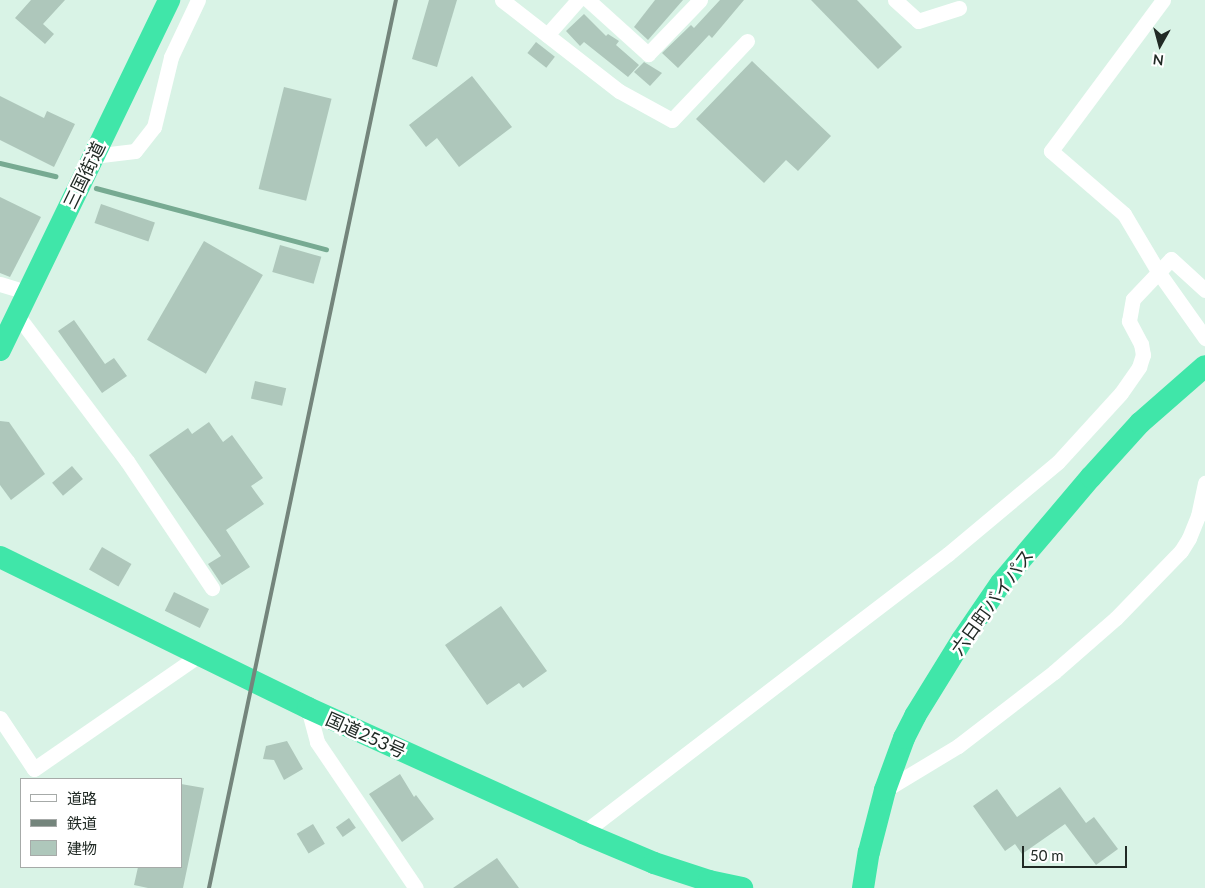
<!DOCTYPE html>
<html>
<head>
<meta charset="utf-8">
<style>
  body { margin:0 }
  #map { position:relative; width:1205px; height:888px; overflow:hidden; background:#d9f3e6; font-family:Lato,"Noto Sans JP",sans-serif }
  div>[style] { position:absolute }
  .stream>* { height:4.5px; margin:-2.25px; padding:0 2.25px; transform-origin:2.25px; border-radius:2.25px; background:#77aa92 }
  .building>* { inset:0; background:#aec7bb; transform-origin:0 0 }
  .minor>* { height:15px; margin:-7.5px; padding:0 7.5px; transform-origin:7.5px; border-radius:7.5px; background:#fff }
  .highway>* { height:22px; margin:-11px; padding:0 11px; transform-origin:11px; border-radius:11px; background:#40e6a9 }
  .rail>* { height:4px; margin:-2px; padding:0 2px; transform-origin:2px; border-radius:2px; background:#74857c }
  span { translate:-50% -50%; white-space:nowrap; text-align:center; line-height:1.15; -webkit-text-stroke:5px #fff; paint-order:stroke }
  .street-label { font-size:18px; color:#212a25 }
  .legend { position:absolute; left:20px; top:778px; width:162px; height:90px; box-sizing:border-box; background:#fff; border:1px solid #a6aaa8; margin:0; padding:6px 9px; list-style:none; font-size:15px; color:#212a25 }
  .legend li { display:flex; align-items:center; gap:10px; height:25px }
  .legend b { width:25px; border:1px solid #a6aaa8 }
  .north { position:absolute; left:1135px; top:20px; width:50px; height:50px; -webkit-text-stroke:4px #fff; paint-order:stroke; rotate:187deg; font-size:14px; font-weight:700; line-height:20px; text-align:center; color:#212a25 }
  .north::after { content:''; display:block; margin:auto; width:18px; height:22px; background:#212a25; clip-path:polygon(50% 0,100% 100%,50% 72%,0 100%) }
  .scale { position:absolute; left:1022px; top:846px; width:105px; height:22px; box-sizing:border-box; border:2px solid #212a25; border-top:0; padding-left:6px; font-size:15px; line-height:18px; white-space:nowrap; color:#212a25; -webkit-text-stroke:4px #fff; paint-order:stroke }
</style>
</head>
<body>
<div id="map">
  <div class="stream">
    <div style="left:0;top:163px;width:57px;rotate:13.3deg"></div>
    <div style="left:96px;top:188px;width:238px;rotate:14.9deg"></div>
  </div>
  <div class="building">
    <div style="clip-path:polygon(31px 0,65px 0,43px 24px,54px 34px,45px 44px,15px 18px)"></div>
    <div style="clip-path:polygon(429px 0,457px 0,437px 67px,412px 59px)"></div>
    <div style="clip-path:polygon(655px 0,683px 0,648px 40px,634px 27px)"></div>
    <div style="clip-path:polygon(720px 0,744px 0,712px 38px,709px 35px,678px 68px,662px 53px,691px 25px,694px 28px)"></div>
    <div style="clip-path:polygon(811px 0,857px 0,902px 47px,878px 69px)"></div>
    <div style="clip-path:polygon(584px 14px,606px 36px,608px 34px,619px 41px,616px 45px,639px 65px,628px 77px,584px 42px,580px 46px,566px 31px)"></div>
    <div style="left:536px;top:42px;width:24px;height:14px;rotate:38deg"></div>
    <div style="clip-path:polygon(752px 61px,831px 136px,798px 171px,786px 160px,764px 183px,696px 119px)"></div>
    <div style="clip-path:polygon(644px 62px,662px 73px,650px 86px,634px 72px)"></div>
    <div style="clip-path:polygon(472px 76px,512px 127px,459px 167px,437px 138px,426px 147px,409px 125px)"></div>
    <div style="left:284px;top:87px;width:49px;height:105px;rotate:14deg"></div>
    <div style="clip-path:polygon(0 96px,44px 118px,47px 111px,75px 124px,54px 167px,0 140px)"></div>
    <div style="clip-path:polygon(0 197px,41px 217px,10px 277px,0 273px)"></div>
    <div style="left:101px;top:204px;width:57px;height:20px;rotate:19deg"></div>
    <div style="left:204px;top:241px;width:68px;height:114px;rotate:30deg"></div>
    <div style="left:280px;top:245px;width:43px;height:28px;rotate:16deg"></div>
    <div style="clip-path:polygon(74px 320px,105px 364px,114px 358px,127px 376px,102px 393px,58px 331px)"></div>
    <div style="left:255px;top:381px;width:32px;height:18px;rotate:13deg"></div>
    <div style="clip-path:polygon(0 421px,9px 422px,45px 474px,11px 500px,0 485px)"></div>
    <div style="clip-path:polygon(209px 422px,223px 442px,232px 435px,263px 478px,251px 486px,264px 504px,226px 530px,250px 567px,222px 585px,208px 564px,221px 556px,149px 455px,188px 428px,192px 434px)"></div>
    <div style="left:72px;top:466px;width:17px;height:26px;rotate:50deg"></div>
    <div style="left:102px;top:547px;width:34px;height:26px;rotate:30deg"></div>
    <div style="left:174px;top:592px;width:39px;height:21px;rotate:26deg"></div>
    <div style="clip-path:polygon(501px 606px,547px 671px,523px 688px,519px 683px,487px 705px,445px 645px)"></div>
    <div style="clip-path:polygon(287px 741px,303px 769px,284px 780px,274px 760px,263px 759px,266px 746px)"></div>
    <div style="clip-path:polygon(400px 774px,414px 797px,416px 795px,434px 819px,402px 842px,369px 794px)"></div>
    <div style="clip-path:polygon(181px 784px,204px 788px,183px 888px,148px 888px,134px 885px,138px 867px,181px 867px)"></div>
    <div style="clip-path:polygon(1060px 787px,1086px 823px,1094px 817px,1118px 849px,1096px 865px,1065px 824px,1022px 854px,1015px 844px,1005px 851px,973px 806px,997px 789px,1017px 817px)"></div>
    <div style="left:349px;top:818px;width:12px;height:16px;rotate:55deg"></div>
    <div style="left:313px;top:824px;width:23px;height:19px;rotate:59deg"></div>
    <div style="clip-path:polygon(497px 858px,519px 888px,453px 888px)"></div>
  </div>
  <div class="minor">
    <div style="left:502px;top:0;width:148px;rotate:37.9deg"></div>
    <div style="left:619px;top:91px;width:60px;rotate:28.7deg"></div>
    <div style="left:672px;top:120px;width:109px;rotate:-46.5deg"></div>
    <div style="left:588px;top:0;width:81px;rotate:42deg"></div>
    <div style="left:648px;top:54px;width:75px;rotate:-46.1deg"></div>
    <div style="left:895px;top:0;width:31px;rotate:42deg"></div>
    <div style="left:918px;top:21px;width:43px;rotate:-17.6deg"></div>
    <div style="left:1163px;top:0;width:188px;rotate:126.6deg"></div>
    <div style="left:1051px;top:151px;width:96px;rotate:40.8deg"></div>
    <div style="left:1124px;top:214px;width:69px;rotate:59.3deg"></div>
    <div style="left:1159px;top:273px;width:80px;rotate:54.7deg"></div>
    <div style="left:547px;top:35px;width:47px;rotate:-48.5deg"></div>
    <div style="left:93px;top:156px;width:42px;rotate:-6.8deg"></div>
    <div style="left:135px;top:151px;width:31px;rotate:-52deg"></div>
    <div style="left:154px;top:127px;width:72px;rotate:-76.3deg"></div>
    <div style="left:171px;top:57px;width:63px;rotate:-64.7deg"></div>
    <div style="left:0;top:284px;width:28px;rotate:17deg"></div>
    <div style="left:17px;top:315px;width:183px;rotate:53deg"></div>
    <div style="left:127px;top:461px;width:153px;rotate:56.2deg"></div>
    <div style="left:308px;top:708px;width:35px;rotate:75deg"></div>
    <div style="left:317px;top:742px;width:176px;rotate:55.9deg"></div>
    <div style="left:0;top:718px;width:61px;rotate:56.3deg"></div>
    <div style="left:34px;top:769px;width:201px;rotate:-34.6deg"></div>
    <div style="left:885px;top:790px;width:85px;rotate:-31.1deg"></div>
    <div style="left:958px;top:746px;width:121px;rotate:-37.6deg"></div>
    <div style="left:1054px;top:672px;width:82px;rotate:-41.1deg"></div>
    <div style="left:1116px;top:618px;width:93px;rotate:-45.9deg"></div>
    <div style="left:1181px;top:551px;width:15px;rotate:-58deg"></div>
    <div style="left:1189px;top:538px;width:24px;rotate:-68deg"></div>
    <div style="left:1198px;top:516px;width:34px;rotate:-78deg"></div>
    <div style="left:583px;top:833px;width:459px;rotate:-37.4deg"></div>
    <div style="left:948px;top:554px;width:143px;rotate:-39.9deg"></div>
    <div style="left:1058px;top:462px;width:93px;rotate:-47.6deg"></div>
    <div style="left:1121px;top:393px;width:32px;rotate:-55deg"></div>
    <div style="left:1139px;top:367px;width:13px;rotate:-72deg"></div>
    <div style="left:1143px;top:355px;width:11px;rotate:-100deg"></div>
    <div style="left:1141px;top:344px;width:26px;rotate:-118deg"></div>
    <div style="left:1129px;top:321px;width:22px;rotate:-80deg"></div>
    <div style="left:1133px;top:299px;width:55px;rotate:-46.5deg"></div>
    <div style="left:1171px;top:259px;width:46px;rotate:42.4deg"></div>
  </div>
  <div class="highway">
    <div style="left:0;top:350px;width:389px;rotate:-64.2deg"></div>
    <div style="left:0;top:557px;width:343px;rotate:26.1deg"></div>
    <div style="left:308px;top:708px;width:302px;rotate:24.4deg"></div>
    <div style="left:583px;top:833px;width:77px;rotate:22.9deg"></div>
    <div style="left:654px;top:863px;width:58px;rotate:18.1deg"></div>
    <div style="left:709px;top:881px;width:34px;rotate:12deg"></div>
    <div style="left:863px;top:888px;width:36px;rotate:-81deg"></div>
    <div style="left:869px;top:852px;width:64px;rotate:-75.5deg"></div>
    <div style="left:885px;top:790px;width:55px;rotate:-69.9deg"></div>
    <div style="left:904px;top:738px;width:25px;rotate:-63deg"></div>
    <div style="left:915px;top:716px;width:89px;rotate:-58.3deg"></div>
    <div style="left:962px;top:640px;width:69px;rotate:-55.6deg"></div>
    <div style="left:1001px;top:583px;width:139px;rotate:-49.7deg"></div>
    <div style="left:1091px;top:477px;width:73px;rotate:-47.8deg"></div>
    <div style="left:1140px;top:423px;width:86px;rotate:-41.2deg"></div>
  </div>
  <div class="rail">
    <div style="left:209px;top:888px;width:907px;rotate:-78.11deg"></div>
  </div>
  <div class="street-label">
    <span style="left:84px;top:175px;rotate:-64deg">三国街道</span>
    <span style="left:992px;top:602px;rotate:-54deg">六日町バイパス</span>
    <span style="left:366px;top:735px;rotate:24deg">国道253号</span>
  </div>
  <ul class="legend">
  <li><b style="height:6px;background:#fff"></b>道路</li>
  <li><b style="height:6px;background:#74857c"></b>鉄道</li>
  <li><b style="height:14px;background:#aec7bb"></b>建物</li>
  </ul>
  <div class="north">N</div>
  <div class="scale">50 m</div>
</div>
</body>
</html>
